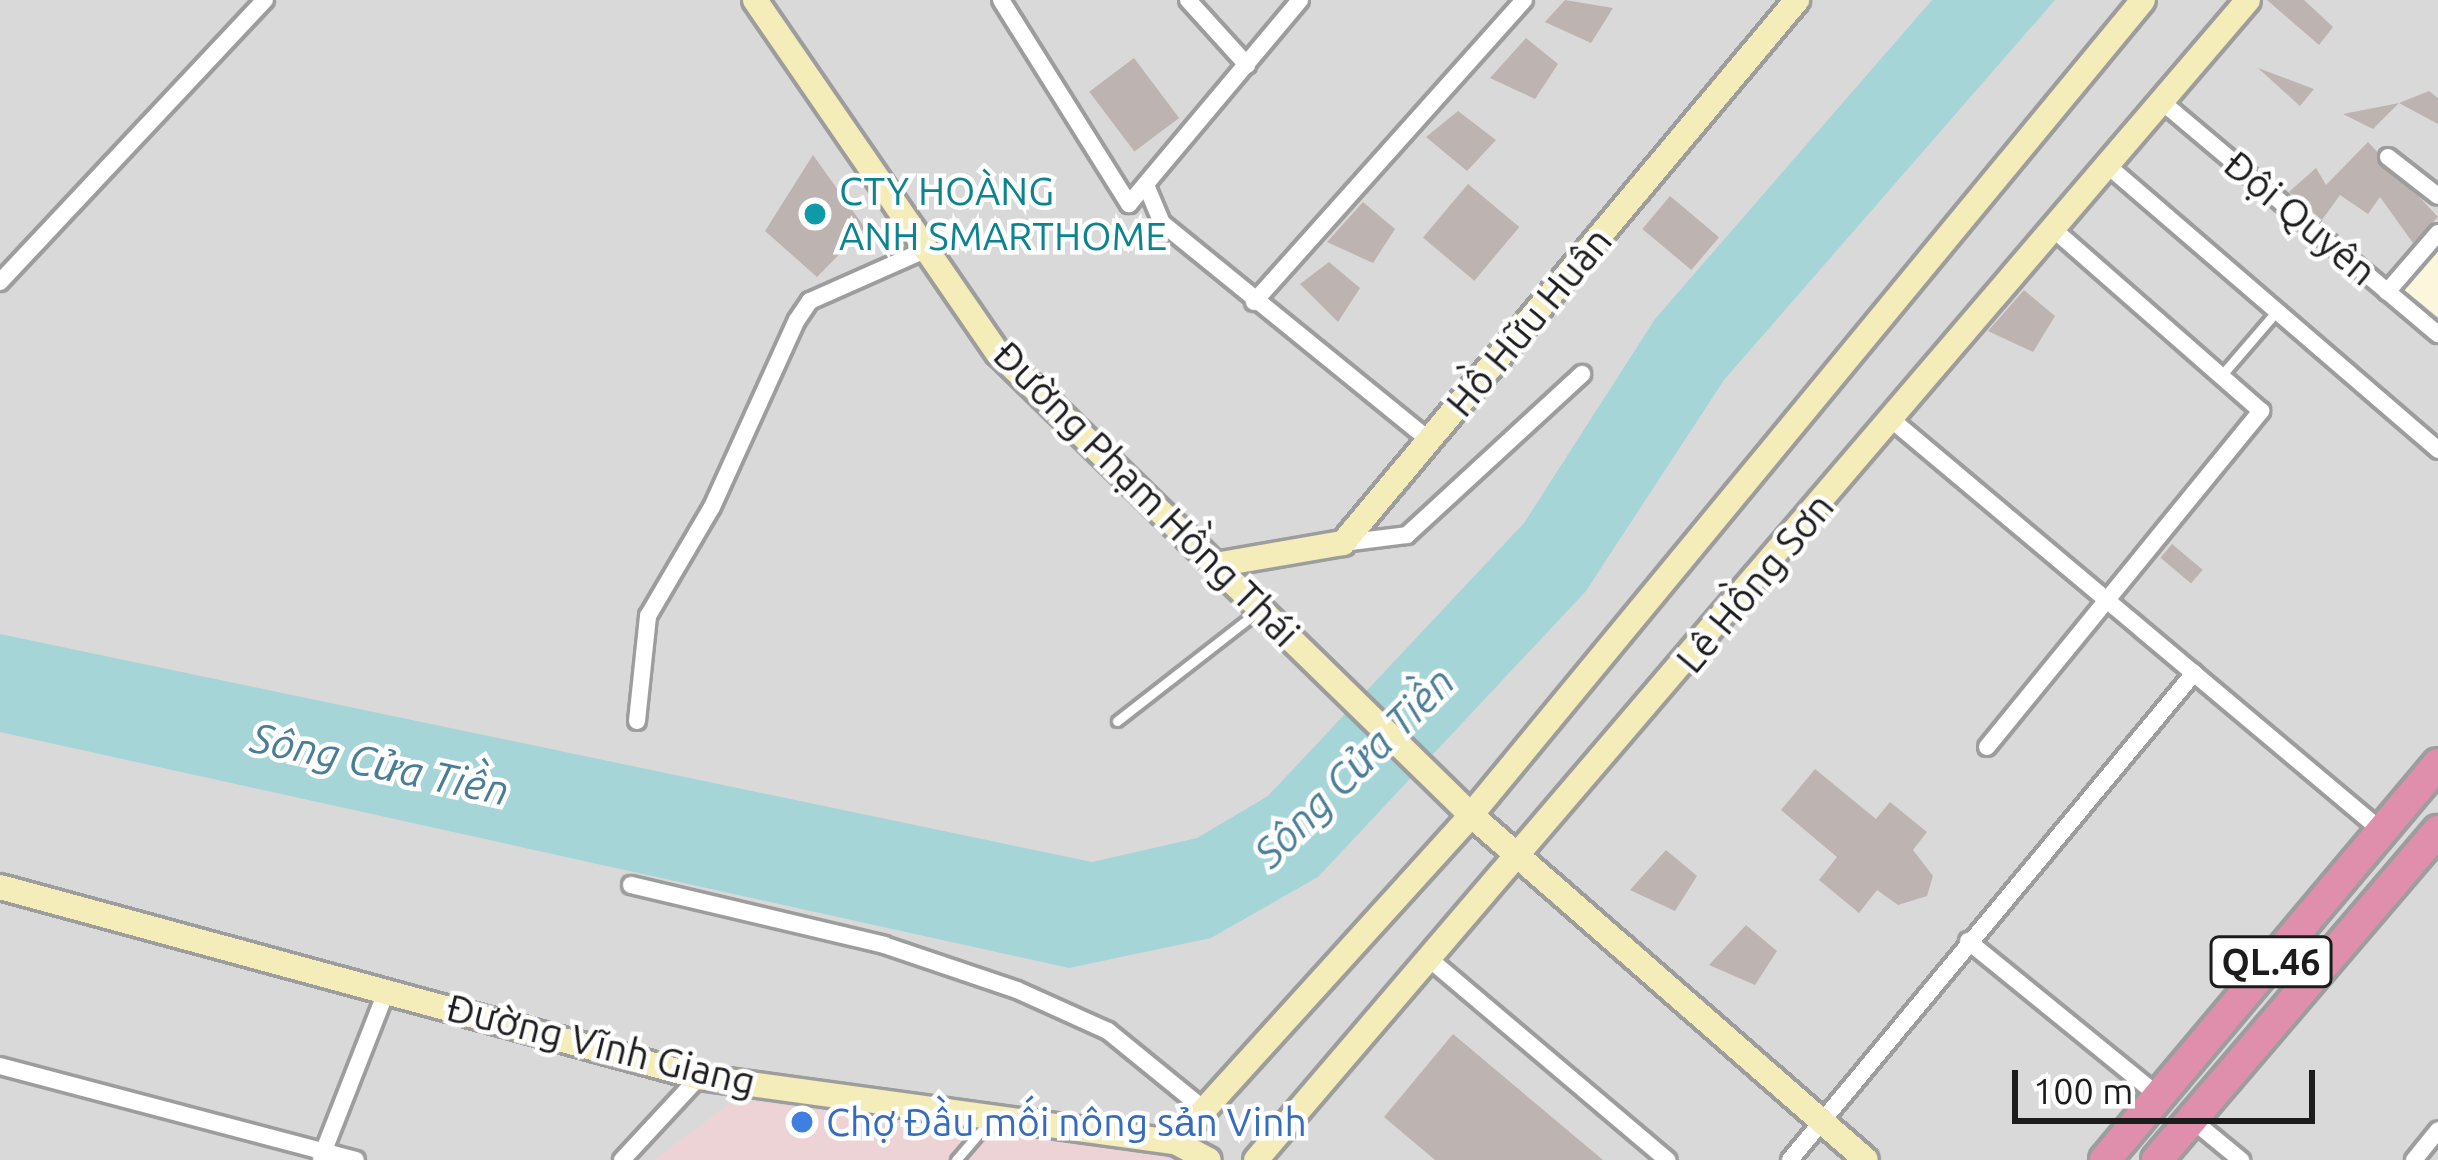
<!DOCTYPE html>
<html>
<head>
<meta charset="utf-8">
<style>
  body { margin:0 }
  #map { position:relative; width:2438px; height:1160px; overflow:hidden; background:#ede8e3; font-family:Ubuntu,sans-serif }
  div>[style] { position:absolute }
  .residential>* { inset:0; background:#dad9da; transform-origin:0 0 }
  .commercial>* { inset:0; background:#edd3d6 }
  .education>* { inset:0; background:#fcf7dc }
  .water>* { inset:0; background:#a6d5d8 }
  .building>* { inset:0; background:#bdb3b0; transform-origin:0 0 }
  .roads { filter:drop-shadow(3px 0 #9d9d9d) drop-shadow(-3px 0 #9d9d9d) drop-shadow(0 3px #9d9d9d) drop-shadow(0 -3px #9d9d9d) }
  .lane>* { height:9px; margin:-4.5px; padding:0 4.5px; transform-origin:4.5px; border-radius:4.5px; background:#fff }
  .street>* { height:16px; margin:-8px; padding:0 8px; transform-origin:8px; border-radius:8px; background:#fff }
  .secondary>* { height:24px; margin:-12px; padding:0 12px; transform-origin:12px; border-radius:12px; background:#f4edb9 }
  .highway>* { height:30px; margin:-15px; padding:0 15px; transform-origin:15px; border-radius:15px; background:#df8fac }
  .dots>* { width:33px; height:33px; translate:-50% -50%; box-sizing:border-box; border:6px solid #fff; border-radius:50% }
  span { translate:-50% -50%; white-space:nowrap; text-align:center; line-height:1.15; -webkit-text-stroke:9px #fff; paint-order:stroke }
  .shield-label span { padding:3px 9px; background:#fff; border:3px solid; border-radius:9px; -webkit-text-stroke-width:0 }
  .shield-label { font-size:36px; color:#1c1c1c; font-weight:700 }
  .culture-label { font-size:39px; color:#0d838f }
  .left { translate:0 -50%; text-align:left }
  .street-label { font-size:39px; color:#1c1c1c }
  .shop-label { font-size:39px; color:#366cbe }
  .water-label { font-size:42px; color:#4a7d96; font-style:italic }
  .scale { position:absolute; left:2012px; top:1070px; width:303px; height:54px; box-sizing:border-box; border:6px solid #1c1c1c; border-top:0; padding-left:15px; font-size:36px; line-height:42px; white-space:nowrap; color:#1c1c1c; -webkit-text-stroke:9px #fff; paint-order:stroke }
</style>
</head>
<body>
<div id="map">
  <div class="residential">
    <div style="left:0;top:0;width:2438px;height:1160px"></div>
  </div>
  <div class="commercial">
    <div style="clip-path:polygon(736px 1099px,1165px 1156px,1172px 1160px,654px 1160px)"></div>
  </div>
  <div class="education">
    <div style="clip-path:polygon(2438px 244px,2438px 317px,2402px 288px)"></div>
  </div>
  <div class="water">
    <div style="clip-path:polygon(1932px 0,2055px 0,1724px 380px,1586px 591px,1318px 877px,1211px 938px,1069px 968px,0 732px,0 634px,1092px 862px,1197px 838px,1268px 796px,1524px 523px,1655px 319px)"></div>
  </div>
  <div class="building">
    <div style="clip-path:polygon(1565px 0,1613px 8px,1591px 43px,1545px 22px)"></div>
    <div style="clip-path:polygon(2267px 0,2304px 0,2333px 27px,2319px 45px)"></div>
    <div style="clip-path:polygon(1526px 38px,1558px 64px,1535px 99px,1490px 78px)"></div>
    <div style="left:1134px;top:58px;width:75px;height:56px;rotate:53deg"></div>
    <div style="clip-path:polygon(2258px 68px,2314px 89px,2300px 106px)"></div>
    <div style="clip-path:polygon(2429px 91px,2438px 98px,2438px 124px,2399px 103px)"></div>
    <div style="clip-path:polygon(2399px 103px,2373px 129px,2343px 114px)"></div>
    <div style="clip-path:polygon(1458px 111px,1496px 140px,1467px 171px,1426px 137px)"></div>
    <div style="clip-path:polygon(2368px 142px,2438px 217px,2413px 243px,2380px 197px,2368px 214px,2340px 195px,2322px 220px,2289px 192px,2316px 168px,2326px 185px)"></div>
    <div style="clip-path:polygon(813px 155px,865px 228px,817px 277px,765px 231px)"></div>
    <div style="left:1468px;top:184px;width:67px;height:70px;rotate:40deg"></div>
    <div style="left:1670px;top:196px;width:64px;height:43px;rotate:40deg"></div>
    <div style="clip-path:polygon(1363px 202px,1395px 229px,1373px 263px,1327px 242px)"></div>
    <div style="clip-path:polygon(1329px 262px,1360px 288px,1338px 322px,1300px 284px)"></div>
    <div style="clip-path:polygon(2024px 290px,2055px 316px,2033px 352px,1988px 331px)"></div>
    <div style="left:2172px;top:544px;width:40px;height:18px;rotate:40deg"></div>
    <div style="clip-path:polygon(1815px 769px,1876px 819px,1890px 802px,1927px 832px,1913px 850px,1933px 876px,1927px 896px,1898px 905px,1877px 890px,1859px 913px,1819px 880px,1837px 857px,1781px 810px)"></div>
    <div style="clip-path:polygon(1666px 850px,1697px 876px,1675px 911px,1630px 890px)"></div>
    <div style="clip-path:polygon(1746px 925px,1777px 951px,1755px 985px,1709px 965px)"></div>
    <div style="clip-path:polygon(1453px 1034px,1603px 1160px,1435px 1160px,1384px 1117px)"></div>
  </div>
  <div class="roads">
    <div class="lane">
      <div style="left:2220px;top:377px;width:84px;rotate:-49.3deg"></div>
      <div style="left:1117px;top:721px;width:177px;rotate:-37.9deg"></div>
      <div style="left:956px;top:1160px;width:55px;rotate:-49.4deg"></div>
    </div>
    <div class="street">
      <div style="left:1001px;top:0;width:241px;rotate:57.9deg"></div>
      <div style="left:1129px;top:204px;width:266px;rotate:-50deg"></div>
      <div style="left:1188px;top:0;width:88px;rotate:47.8deg"></div>
      <div style="left:2161px;top:101px;width:362px;rotate:40.1deg"></div>
      <div style="left:2388px;top:157px;width:63px;rotate:38deg"></div>
      <div style="left:2107px;top:165px;width:437px;rotate:40.7deg"></div>
      <div style="left:1146px;top:185px;width:41px;rotate:67.2deg"></div>
      <div style="left:1162px;top:223px;width:344px;rotate:39.1deg"></div>
      <div style="left:0;top:282px;width:387px;rotate:-46.8deg"></div>
      <div style="left:2387px;top:292px;width:78px;rotate:-49.2deg"></div>
      <div style="left:1254px;top:302px;width:405px;rotate:-48.2deg"></div>
      <div style="left:1892px;top:420px;width:640px;rotate:39.99deg"></div>
      <div style="left:1343px;top:543px;width:64px;rotate:-7.1deg"></div>
      <div style="left:1407px;top:535px;width:238px;rotate:-42.6deg"></div>
      <div style="left:637px;top:721px;width:106px;rotate:-84deg"></div>
      <div style="left:648px;top:616px;width:126px;rotate:-59.6deg"></div>
      <div style="left:712px;top:507px;width:205px;rotate:-65.6deg"></div>
      <div style="left:797px;top:320px;width:23px;rotate:-56deg"></div>
      <div style="left:810px;top:301px;width:124px;rotate:-23.9deg"></div>
      <div style="left:1987px;top:747px;width:434px;rotate:-50.8deg"></div>
      <div style="left:2261px;top:411px;width:275px;rotate:-138.8deg"></div>
      <div style="left:631px;top:885px;width:260px;rotate:13.3deg"></div>
      <div style="left:884px;top:945px;width:140px;rotate:18.7deg"></div>
      <div style="left:1017px;top:990px;width:100px;rotate:24.3deg"></div>
      <div style="left:1108px;top:1031px;width:125px;rotate:39.2deg"></div>
      <div style="left:1968px;top:941px;width:246px;rotate:39.1deg"></div>
      <div style="left:1433px;top:962px;width:307px;rotate:40.2deg"></div>
      <div style="left:0;top:1066px;width:368px;rotate:14.8deg"></div>
      <div style="left:2191px;top:1119px;width:65px;rotate:39.4deg"></div>
      <div style="left:321px;top:1158px;width:178px;rotate:-68.6deg"></div>
      <div style="left:622px;top:1160px;width:113px;rotate:-47.1deg"></div>
      <div style="left:1790px;top:1160px;width:633px;rotate:-50.32deg"></div>
      <div style="left:2414px;top:1160px;width:38px;rotate:-51deg"></div>
    </div>
    <div class="secondary">
      <div style="left:755px;top:0;width:429px;rotate:55.5deg"></div>
      <div style="left:998px;top:353px;width:661px;rotate:44.33deg"></div>
      <div style="left:1471px;top:815px;width:524px;rotate:41.13deg"></div>
      <div style="left:1215px;top:565px;width:130px;rotate:-9.8deg"></div>
      <div style="left:1343px;top:543px;width:708px;rotate:-50.1deg"></div>
      <div style="left:0;top:887px;width:724px;rotate:15.21deg"></div>
      <div style="left:699px;top:1077px;width:480px;rotate:7.8deg"></div>
      <div style="left:1175px;top:1142px;width:38px;rotate:28deg"></div>
      <div style="left:1175px;top:1142px;width:441px;rotate:-47.8deg"></div>
      <div style="left:1471px;top:815px;width:1056px;rotate:-50.49deg"></div>
      <div style="left:1256px;top:1160px;width:1526px;rotate:-49.46deg"></div>
    </div>
    <div class="highway">
      <div style="left:2105px;top:1160px;width:517px;rotate:-49.94deg"></div>
      <div style="left:2157px;top:1160px;width:433px;rotate:-49.5deg"></div>
    </div>
  </div>
  <div class="dots">
    <div style="left:815px;top:214px;background:#0f9aa8"></div>
    <div style="left:802px;top:1122px;background:#3f7fe0"></div>
  </div>
  <div class="shield-label">
    <span style="left:2271px;top:962px">QL.46</span>
  </div>
  <div class="culture-label">
    <span class="left" style="left:839px;top:214px">CTY HOÀNG<br>ANH SMARTHOME</span>
  </div>
  <div class="street-label">
    <span style="left:2300px;top:218px;rotate:40deg">Đội Quyên</span>
    <span style="left:1529px;top:322px;rotate:-50deg">Hồ Hữu Huân</span>
    <span style="left:1146px;top:494px;rotate:45deg">Đường Phạm Hồng Thái</span>
    <span style="left:1755px;top:583px;rotate:-50deg">Lê Hồng Sơn</span>
    <span style="left:601px;top:1045px;rotate:14deg">Đường Vĩnh Giang</span>
  </div>
  <div class="shop-label">
    <span class="left" style="left:826px;top:1122px">Chợ Đầu mối nông sản Vinh</span>
  </div>
  <div class="water-label">
    <span style="left:380px;top:764px;rotate:12deg">Sông Cửa Tiền</span>
    <span style="left:1354px;top:767px;rotate:-45deg">Sông Cửa Tiền</span>
  </div>
  <div class="scale">100 m</div>
</div>
</body>
</html>
